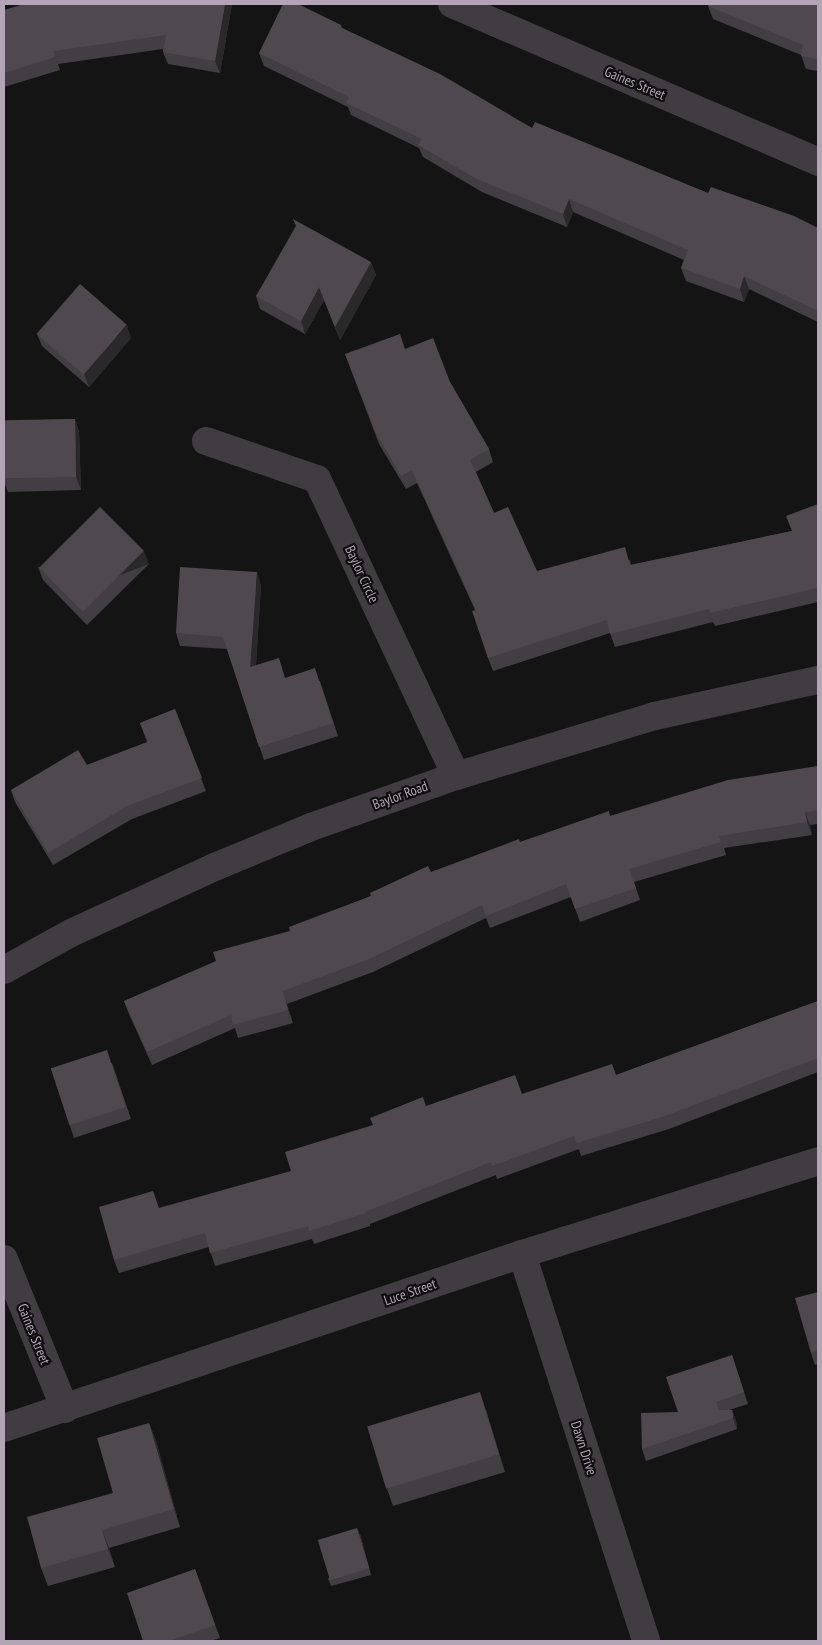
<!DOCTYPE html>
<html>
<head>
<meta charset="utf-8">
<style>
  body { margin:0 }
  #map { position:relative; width:822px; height:1645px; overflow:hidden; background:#151415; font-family:"PT Sans Narrow",sans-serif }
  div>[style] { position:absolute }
  .minor>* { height:28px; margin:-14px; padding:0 14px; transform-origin:14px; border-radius:14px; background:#413c41 }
  .wall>* { inset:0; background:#423e43 }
  .shaded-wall>* { inset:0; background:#2b282b; transform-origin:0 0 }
  .building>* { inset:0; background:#4f494f; transform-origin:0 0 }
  span { translate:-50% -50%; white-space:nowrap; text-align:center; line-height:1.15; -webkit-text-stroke:4.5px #100f10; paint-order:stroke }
  .street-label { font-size:14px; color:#b3a5b6 }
  .frame { position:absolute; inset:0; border:5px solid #b3a5b6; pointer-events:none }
</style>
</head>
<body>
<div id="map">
  <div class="minor">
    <div style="left:452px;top:4px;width:399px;rotate:23.3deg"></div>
    <div style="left:206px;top:441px;width:117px;rotate:18.9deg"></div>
    <div style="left:317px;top:479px;width:328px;rotate:64.9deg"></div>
    <div style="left:4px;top:970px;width:77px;rotate:-28.9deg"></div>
    <div style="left:71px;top:933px;width:161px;rotate:-24.7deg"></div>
    <div style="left:217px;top:866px;width:102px;rotate:-22.5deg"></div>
    <div style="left:311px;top:827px;width:154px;rotate:-19.4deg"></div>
    <div style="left:456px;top:776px;width:208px;rotate:-16.8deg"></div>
    <div style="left:655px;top:716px;width:167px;rotate:-12.5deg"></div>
    <div style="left:522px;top:1254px;width:406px;rotate:72.2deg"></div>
    <div style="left:4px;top:1259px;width:162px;rotate:67.9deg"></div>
    <div style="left:4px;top:1428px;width:546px;rotate:-18.57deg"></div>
    <div style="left:522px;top:1254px;width:310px;rotate:-17.4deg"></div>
  </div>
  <div class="wall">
    <div style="clip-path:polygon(232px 4px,220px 73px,168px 64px,163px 52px,163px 49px,58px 64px,60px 70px,4px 87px,4px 10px)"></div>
    <div style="clip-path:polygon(818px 4px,818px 71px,806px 69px,801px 55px,713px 19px,708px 6px)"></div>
    <div style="clip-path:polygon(341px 25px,342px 28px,532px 128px,708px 193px,818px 228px,818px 322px,749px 289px,744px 302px,686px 281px,681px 268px,684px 260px,573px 212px,567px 227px,482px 192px,423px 157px,419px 148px,351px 115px,348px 107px,264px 66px,259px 53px)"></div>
    <div style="clip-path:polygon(371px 262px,376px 275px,340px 340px,324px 300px,305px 334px,260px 309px,256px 296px)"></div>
    <div style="clip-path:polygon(37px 334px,131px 338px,89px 387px,42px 346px)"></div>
    <div style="clip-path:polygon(405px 349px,450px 382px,489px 449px,493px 462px,476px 472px,494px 513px,537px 571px,630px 560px,631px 565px,792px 531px,818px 504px,818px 602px,715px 626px,713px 622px,615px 647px,610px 633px,493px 671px,488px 658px,475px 610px,417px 483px,406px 489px,379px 444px,345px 354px)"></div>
    <div style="clip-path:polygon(75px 419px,79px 432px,81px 490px,8px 492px,4px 482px,4px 421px)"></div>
    <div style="clip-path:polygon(149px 564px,87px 625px,43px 580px,38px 567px)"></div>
    <div style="clip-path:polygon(261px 585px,256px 665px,286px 678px,320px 681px,338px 736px,264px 760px,227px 649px,180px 646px,176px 633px)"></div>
    <div style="clip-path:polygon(175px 709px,206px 791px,132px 819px,53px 865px,15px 802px,11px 790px,87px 765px,147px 742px,140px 723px)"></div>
    <div style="clip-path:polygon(818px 766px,818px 824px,810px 825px,812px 835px,724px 848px,726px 855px,634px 882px,640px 900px,580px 922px,571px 897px,490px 928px,486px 918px,373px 972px,287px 1004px,293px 1023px,238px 1038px,235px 1028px,152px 1065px,129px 1014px,124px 1001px,290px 931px,371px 896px,431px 872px,520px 842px,610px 816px)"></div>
    <div style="clip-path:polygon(818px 1001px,818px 1072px,669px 1129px,581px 1156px,579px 1149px,497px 1179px,496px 1175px,370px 1224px,370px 1226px,314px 1244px,312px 1239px,215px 1266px,209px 1247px,119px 1273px,114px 1260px,291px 1171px,373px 1125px,426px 1106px,522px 1094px,616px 1075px)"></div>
    <div style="clip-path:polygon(112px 1063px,131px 1119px,74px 1138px,51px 1069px)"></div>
    <div style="clip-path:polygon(818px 1292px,818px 1364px,815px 1365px,811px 1353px)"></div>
    <div style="clip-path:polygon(732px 1355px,748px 1404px,729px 1410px,732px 1410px,736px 1421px,737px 1429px,646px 1461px,642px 1449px)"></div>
    <div style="clip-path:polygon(486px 1410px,505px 1472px,393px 1506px,387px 1489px)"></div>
    <div style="clip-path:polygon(149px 1423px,156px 1441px,180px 1527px,109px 1548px,115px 1567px,48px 1586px,41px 1568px,113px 1493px)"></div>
    <div style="clip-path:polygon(360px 1534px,371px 1575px,331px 1586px,328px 1579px)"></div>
    <div style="clip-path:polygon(195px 1569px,220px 1638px,210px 1641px,143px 1641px)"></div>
  </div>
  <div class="shaded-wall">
    <div style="clip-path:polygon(225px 4px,232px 4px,220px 73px,215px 61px)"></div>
    <div style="clip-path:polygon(569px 199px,573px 212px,567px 227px,563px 214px)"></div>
    <div style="clip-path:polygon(371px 262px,376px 275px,340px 340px,335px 327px)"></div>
    <div style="clip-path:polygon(744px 276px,749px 289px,744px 302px,740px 289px)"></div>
    <div style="clip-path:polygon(319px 287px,324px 300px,305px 334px,301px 321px)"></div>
    <div style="clip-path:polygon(127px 325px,131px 338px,89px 387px,84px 374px)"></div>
    <div style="clip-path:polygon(75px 419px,79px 432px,81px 490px,76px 477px)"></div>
    <div style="left:144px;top:551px;width:14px;height:87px;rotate:69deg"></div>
    <div style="clip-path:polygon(257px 572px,261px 585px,255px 680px,250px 667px)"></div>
    <div style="clip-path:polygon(805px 812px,810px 825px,812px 835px,807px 822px)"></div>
    <div style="clip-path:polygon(283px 991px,287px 1004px,293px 1023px,288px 1010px)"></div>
    <div style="clip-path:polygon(480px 1392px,486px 1410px,505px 1472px,499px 1454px)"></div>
    <div style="clip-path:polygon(732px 1410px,736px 1421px,737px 1429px,733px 1418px)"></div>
    <div style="clip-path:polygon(149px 1423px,156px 1441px,180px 1527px,174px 1509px)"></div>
    <div style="clip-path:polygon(357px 1528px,360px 1534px,371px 1575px,369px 1568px)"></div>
    <div style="clip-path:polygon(102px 1530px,109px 1548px,115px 1567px,108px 1549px)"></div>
  </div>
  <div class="building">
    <div style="clip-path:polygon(24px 4px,225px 4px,215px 61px,163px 52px,166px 35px,53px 51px,55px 57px,4px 73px,4px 10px)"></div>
    <div style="clip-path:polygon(283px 4px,298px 4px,341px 25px,340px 27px,440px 74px,532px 128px,535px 122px,708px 193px,711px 187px,794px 216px,818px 228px,818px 311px,744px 276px,740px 289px,681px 268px,688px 250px,569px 199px,563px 214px,477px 179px,418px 145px,422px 139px,346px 103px,349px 97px,259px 53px)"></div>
    <div style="clip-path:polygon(709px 4px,818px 4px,818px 59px,801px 56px,803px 45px,708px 6px)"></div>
    <div style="clip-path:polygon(293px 219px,371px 262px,335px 327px,319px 287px,301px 321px,256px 296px,296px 226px)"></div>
    <div style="left:80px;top:284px;width:62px;height:66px;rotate:41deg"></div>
    <div style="clip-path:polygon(400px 334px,405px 349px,433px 338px,450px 382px,489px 449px,470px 460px,494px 513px,508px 507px,537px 571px,625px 547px,630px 565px,792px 531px,786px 516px,818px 504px,818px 587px,809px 590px,710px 613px,709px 609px,610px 634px,607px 620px,488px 658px,472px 611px,476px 610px,412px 470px,401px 476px,375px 431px,345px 354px)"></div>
    <div style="left:75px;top:419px;width:58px;height:71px;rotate:89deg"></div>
    <div style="left:100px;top:507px;width:62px;height:86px;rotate:45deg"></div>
    <div style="clip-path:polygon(180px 567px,257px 572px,250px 667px,279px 658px,285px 678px,315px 668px,333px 723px,259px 747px,223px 637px,176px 633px)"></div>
    <div style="clip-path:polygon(175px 709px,202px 778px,127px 806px,48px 853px,11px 790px,78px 750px,87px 765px,148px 742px,140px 723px)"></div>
    <div style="clip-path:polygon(818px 766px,818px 810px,805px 812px,807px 822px,719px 836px,721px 842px,629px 869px,636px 888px,575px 909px,566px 884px,486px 916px,482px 905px,369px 959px,283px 991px,288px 1010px,233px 1025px,231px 1015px,147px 1052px,124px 1001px,216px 961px,213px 952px,290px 931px,289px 927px,371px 896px,370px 893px,428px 866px,431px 872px,519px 839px,520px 842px,609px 811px,610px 816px,728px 780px)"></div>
    <div style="clip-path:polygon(818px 1001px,818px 1058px,665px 1116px,577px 1143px,574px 1136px,492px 1166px,491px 1162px,365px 1212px,366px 1213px,309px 1231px,308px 1226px,210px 1253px,205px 1233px,114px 1260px,99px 1207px,153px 1191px,159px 1208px,291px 1171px,285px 1152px,373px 1125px,370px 1118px,423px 1097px,426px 1106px,515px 1075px,522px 1094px,612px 1064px,616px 1075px)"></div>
    <div style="left:107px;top:1050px;width:60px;height:59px;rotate:72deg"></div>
    <div style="clip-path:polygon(818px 1292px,818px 1350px,811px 1353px,795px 1298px)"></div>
    <div style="clip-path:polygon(732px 1355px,744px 1392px,716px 1402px,719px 1410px,732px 1410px,733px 1418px,642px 1449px,641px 1413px,678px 1412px,666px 1377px)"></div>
    <div style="left:480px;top:1392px;width:65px;height:118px;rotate:73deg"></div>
    <div style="clip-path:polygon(149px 1423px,174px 1509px,102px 1530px,108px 1549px,41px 1568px,27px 1517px,113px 1493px,97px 1438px)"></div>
    <div style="left:357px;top:1528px;width:42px;height:41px;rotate:73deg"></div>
    <div style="clip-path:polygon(195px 1569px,215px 1625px,169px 1641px,143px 1641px,127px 1593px)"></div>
  </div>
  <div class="street-label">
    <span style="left:635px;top:83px;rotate:23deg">Gaines Street</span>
    <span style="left:362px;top:574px;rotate:65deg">Baylor Circle</span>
    <span style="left:400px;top:795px;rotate:-20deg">Baylor Road</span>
    <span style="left:410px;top:1292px;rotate:-19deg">Luce Street</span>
    <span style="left:34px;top:1334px;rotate:68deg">Gaines Street</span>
    <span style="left:584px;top:1448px;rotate:72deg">Dawn Drive</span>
  </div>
  <div class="frame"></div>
</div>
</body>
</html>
